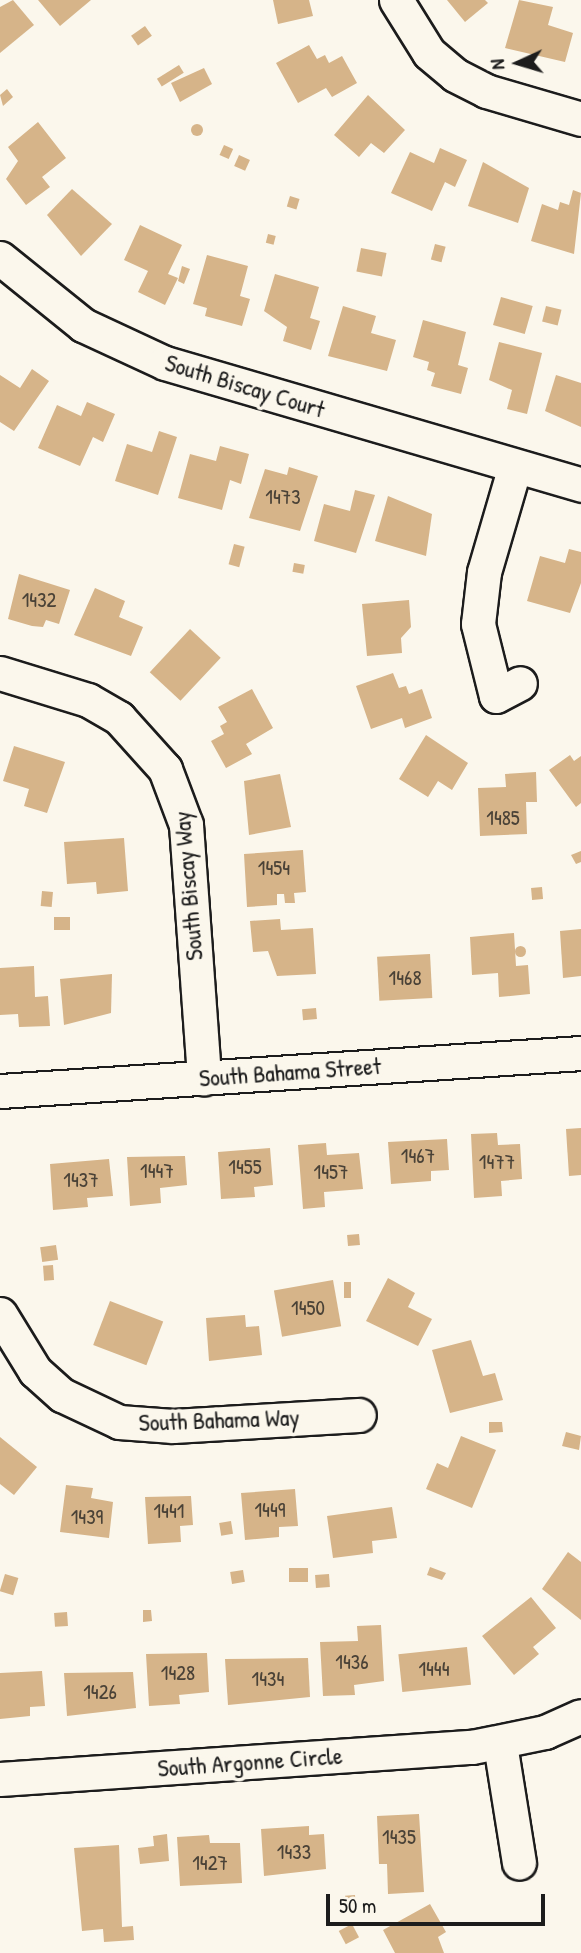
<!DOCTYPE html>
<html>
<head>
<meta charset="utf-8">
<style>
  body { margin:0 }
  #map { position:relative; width:581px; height:1953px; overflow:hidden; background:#fbf7ec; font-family:"Patrick Hand",sans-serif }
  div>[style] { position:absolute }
  .building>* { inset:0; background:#d6b489; transform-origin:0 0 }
  .round { border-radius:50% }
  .roads { filter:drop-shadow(2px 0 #1c1c1c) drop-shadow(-2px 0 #1c1c1c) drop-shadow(0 2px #1c1c1c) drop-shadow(0 -2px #1c1c1c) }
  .minor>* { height:33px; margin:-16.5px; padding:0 16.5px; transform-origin:16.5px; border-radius:16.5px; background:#fbf7ec }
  span { translate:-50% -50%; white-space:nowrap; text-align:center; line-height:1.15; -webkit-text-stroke:7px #fbf7ec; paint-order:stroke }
  .number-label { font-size:21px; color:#4a4237 }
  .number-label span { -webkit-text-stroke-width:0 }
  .street-label { font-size:24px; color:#1c1c1c }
  .north { position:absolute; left:483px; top:28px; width:70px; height:70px; -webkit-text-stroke:5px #fbf7ec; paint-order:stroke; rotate:266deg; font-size:19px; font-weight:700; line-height:28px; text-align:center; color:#1c1c1c }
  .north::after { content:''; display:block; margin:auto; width:24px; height:32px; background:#1c1c1c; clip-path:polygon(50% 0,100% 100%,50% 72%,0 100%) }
  .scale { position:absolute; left:326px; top:1894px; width:219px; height:32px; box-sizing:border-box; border:4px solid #1c1c1c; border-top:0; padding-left:9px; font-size:21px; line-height:24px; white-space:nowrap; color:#1c1c1c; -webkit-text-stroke:5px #fbf7ec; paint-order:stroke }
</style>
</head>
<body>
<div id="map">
  <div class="building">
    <div style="clip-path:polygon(13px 0,34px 25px,0 53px,0 7px)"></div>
    <div style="clip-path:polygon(38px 0,91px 0,60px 26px)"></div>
    <div style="clip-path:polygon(273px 0,309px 0,313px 16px,278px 24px)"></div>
    <div style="clip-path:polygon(447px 0,485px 0,488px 3px,465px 22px)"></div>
    <div style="clip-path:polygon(519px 0,553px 7px,548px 25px,573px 33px,565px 62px,505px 48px)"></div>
    <div style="left:145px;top:26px;width:12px;height:17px;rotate:55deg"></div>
    <div style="clip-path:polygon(309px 45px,317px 59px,325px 55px,329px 63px,342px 56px,357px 83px,332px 97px,326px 88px,298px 103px,276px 63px)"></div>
    <div style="left:179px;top:65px;width:9px;height:26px;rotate:58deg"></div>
    <div style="clip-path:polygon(204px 68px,212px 84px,180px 102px,171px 83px)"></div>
    <div style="clip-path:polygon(7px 89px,13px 97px,3px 106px,0 95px)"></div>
    <div style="clip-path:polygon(368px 95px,405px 130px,384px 153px,371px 143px,359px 157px,334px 135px)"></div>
    <div style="clip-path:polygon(38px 122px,66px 158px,42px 177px,50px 187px,26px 205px,6px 179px,18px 161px,8px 147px)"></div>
    <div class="round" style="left:191px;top:124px;width:12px;height:12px"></div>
    <div style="left:224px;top:145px;width:10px;height:11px;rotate:24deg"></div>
    <div style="clip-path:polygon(440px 148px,467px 160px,455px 187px,445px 182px,432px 211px,391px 193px,410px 152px,434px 163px)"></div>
    <div style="left:239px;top:155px;width:12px;height:12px;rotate:24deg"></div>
    <div style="clip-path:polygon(483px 162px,529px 188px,518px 223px,468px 206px)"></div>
    <div style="clip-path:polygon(72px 189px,112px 224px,81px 256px,47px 215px)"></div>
    <div style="clip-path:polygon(573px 190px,581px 193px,574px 254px,531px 241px,542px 204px,558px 210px,560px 202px,569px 205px)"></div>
    <div style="left:290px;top:196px;width:10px;height:11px;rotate:17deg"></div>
    <div style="clip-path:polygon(140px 225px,182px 245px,168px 274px,178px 278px,165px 305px,138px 292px,148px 271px,124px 260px)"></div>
    <div style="left:268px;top:234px;width:8px;height:9px;rotate:14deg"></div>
    <div style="left:435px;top:244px;width:11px;height:16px;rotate:15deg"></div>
    <div style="left:361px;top:248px;width:26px;height:24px;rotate:11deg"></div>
    <div style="clip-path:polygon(207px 255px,248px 266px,240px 296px,250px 299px,242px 326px,205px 316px,207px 308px,193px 304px)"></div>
    <div style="clip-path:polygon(182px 266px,190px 269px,184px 284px,178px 281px)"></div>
    <div style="clip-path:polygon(275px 274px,319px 287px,310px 318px,320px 321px,311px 350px,283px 341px,287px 327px,264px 311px)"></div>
    <div style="left:501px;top:297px;width:33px;height:29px;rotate:16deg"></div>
    <div style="clip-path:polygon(343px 306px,376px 316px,371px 333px,396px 340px,387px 371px,328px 356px)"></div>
    <div style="left:546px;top:306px;width:16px;height:16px;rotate:14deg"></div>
    <div style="clip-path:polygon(423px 320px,466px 332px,458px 365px,468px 368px,461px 394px,431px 386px,435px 373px,427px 370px,429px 362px,413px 357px)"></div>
    <div style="clip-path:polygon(499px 342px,542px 353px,527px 414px,507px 409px,512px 390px,489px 380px)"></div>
    <div style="clip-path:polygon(32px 369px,49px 381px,14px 431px,0 422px,0 375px,20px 388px)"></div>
    <div style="clip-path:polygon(556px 375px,581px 383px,581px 427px,545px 411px)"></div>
    <div style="clip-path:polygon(87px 402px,115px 414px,103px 442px,93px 437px,80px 466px,38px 448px,57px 405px,81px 416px)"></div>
    <div style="clip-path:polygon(159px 431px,177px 437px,158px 495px,115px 481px,127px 444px,152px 452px)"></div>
    <div style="clip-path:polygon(220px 446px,249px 454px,241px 484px,230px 480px,222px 510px,178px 498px,190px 454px,216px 461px)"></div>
    <div style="clip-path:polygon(289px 467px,318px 476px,300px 531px,249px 518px,265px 469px,287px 475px)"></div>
    <div style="clip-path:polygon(355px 490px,375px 495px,356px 553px,314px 541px,324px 504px,350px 511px)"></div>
    <div style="clip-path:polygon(388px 496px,432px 514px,426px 556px,375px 541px)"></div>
    <div style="left:234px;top:544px;width:11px;height:21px;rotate:15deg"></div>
    <div style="clip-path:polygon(569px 549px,581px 552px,581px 583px,570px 613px,527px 601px,540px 556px,565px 563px)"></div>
    <div style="left:294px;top:563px;width:11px;height:9px;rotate:10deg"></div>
    <div style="clip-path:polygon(19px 574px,70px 590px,59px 624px,46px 620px,43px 627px,32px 626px,8px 619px)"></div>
    <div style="clip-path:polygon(95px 588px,125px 601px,119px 617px,143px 627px,131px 656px,74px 635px)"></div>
    <div style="clip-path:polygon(409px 600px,411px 627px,401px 638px,402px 653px,367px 656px,362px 604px)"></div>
    <div style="left:190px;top:629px;width:42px;height:59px;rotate:43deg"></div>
    <div style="clip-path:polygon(393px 673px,399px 688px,406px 686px,409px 694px,422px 689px,432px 718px,405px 728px,402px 718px,371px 729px,356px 686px)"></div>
    <div style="clip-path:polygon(252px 689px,273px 728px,246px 744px,252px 754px,226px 768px,211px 741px,224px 734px,220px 726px,227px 722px,218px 707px)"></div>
    <div style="clip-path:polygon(426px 735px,468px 763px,452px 790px,438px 781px,428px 797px,399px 779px)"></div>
    <div style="clip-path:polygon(14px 746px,65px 762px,47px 813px,24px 806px,29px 789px,3px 781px)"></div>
    <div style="clip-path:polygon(570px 755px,574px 761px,581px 756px,581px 803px,576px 807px,549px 770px)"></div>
    <div style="clip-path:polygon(536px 772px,537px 802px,526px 802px,527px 834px,480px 836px,478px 788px,506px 787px,505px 774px)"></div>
    <div style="clip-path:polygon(280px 774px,291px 827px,249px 835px,244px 781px)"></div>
    <div style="clip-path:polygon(124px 838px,128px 891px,97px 894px,96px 882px,67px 884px,64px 842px)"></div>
    <div style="clip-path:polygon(303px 850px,306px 892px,294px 893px,295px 903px,285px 903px,284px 894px,277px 894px,277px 905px,247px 907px,244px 854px)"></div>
    <div style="clip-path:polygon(581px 851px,581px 862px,576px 864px,571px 855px)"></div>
    <div style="left:542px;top:887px;width:12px;height:11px;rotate:85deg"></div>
    <div style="left:42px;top:891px;width:11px;height:15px;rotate:5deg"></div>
    <div style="left:70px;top:917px;width:13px;height:16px;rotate:90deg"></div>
    <div style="clip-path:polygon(280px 919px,281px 930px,313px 928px,316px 974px,277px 976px,268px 951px,253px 952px,250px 921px)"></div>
    <div style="clip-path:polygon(581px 929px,581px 976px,563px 978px,560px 931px)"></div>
    <div style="clip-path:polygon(514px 933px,516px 966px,528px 965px,530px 994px,499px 997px,498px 973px,472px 975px,470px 937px)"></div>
    <div class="round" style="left:514.5px;top:945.5px;width:11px;height:11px"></div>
    <div style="left:430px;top:954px;width:44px;height:53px;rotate:87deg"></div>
    <div style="clip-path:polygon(34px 966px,35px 997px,48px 996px,50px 1026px,19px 1027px,18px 1014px,0 1015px,0 968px)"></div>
    <div style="clip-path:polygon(112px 974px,111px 1013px,64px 1025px,60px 979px)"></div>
    <div style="left:316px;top:1008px;width:11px;height:14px;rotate:85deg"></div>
    <div style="clip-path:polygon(581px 1128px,581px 1175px,569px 1176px,566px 1129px)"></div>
    <div style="clip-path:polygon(497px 1133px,498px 1145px,520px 1144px,522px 1179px,501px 1181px,502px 1196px,474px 1198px,471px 1134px)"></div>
    <div style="clip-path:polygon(447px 1139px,449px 1170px,431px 1171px,431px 1181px,391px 1184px,388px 1142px)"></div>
    <div style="clip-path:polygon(326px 1143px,327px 1155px,359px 1153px,363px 1189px,324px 1192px,325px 1207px,303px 1209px,298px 1145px)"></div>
    <div style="clip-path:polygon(270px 1148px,273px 1185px,254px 1187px,255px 1197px,221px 1199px,218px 1152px)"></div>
    <div style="clip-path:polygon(185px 1156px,187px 1185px,160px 1188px,161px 1203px,130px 1206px,127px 1157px)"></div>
    <div style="clip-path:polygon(109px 1159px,113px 1196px,87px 1198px,88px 1207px,53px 1210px,50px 1164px)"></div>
    <div style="left:359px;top:1234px;width:11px;height:12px;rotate:85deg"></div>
    <div style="left:56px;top:1245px;width:15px;height:16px;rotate:82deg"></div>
    <div style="left:53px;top:1265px;width:15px;height:10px;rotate:86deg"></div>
    <div style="clip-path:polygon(388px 1278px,415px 1293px,408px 1307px,432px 1319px,418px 1346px,366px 1321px)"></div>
    <div style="left:333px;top:1280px;width:47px;height:60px;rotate:80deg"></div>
    <div style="left:344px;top:1282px;width:7px;height:16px"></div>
    <div style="left:110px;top:1301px;width:57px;height:47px;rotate:21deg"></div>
    <div style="clip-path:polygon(245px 1315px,246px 1327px,259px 1326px,262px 1355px,209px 1361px,206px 1318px)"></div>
    <div style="clip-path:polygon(471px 1340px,483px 1376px,495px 1373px,503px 1400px,450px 1413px,432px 1350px)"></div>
    <div style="clip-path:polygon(489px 1422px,502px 1422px,503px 1432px,489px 1433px)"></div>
    <div style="clip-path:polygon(566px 1432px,581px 1436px,579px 1450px,562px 1446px)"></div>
    <div style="clip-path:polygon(461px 1436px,496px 1450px,472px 1508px,426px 1489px,437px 1463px,448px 1468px)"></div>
    <div style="clip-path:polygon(0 1437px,37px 1467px,14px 1495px,0 1484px)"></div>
    <div style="clip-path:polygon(66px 1485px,93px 1488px,91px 1498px,113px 1502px,109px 1538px,60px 1532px)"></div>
    <div style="clip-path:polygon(295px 1489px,298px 1526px,279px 1527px,279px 1537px,245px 1540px,241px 1493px)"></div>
    <div style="clip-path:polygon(191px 1496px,193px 1525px,180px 1526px,181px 1542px,148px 1544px,145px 1497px)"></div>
    <div style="clip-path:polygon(392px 1507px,397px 1538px,372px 1541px,373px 1553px,333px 1558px,327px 1516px)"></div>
    <div style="left:231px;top:1521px;width:13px;height:12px;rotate:81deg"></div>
    <div style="clip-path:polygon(568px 1552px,581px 1562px,581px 1620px,542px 1589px)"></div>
    <div style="clip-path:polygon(430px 1567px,446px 1573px,442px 1580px,427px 1575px)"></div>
    <div style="left:289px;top:1568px;width:19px;height:14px"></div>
    <div style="left:243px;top:1570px;width:12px;height:13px;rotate:81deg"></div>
    <div style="left:5px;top:1574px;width:14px;height:18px;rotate:17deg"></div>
    <div style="left:329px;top:1574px;width:13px;height:14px;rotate:86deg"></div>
    <div style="clip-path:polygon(531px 1597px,556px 1628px,533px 1647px,539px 1654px,514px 1675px,482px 1636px)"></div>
    <div style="clip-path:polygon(143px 1610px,151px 1610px,152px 1621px,143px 1622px)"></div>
    <div style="left:67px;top:1612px;width:14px;height:13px;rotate:86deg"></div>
    <div style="clip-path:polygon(381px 1625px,384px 1681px,354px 1685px,355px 1695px,323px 1696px,320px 1642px,358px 1641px,357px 1626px)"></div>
    <div style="left:467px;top:1647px;width:38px;height:69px;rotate:84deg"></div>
    <div style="clip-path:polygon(207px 1653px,209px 1692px,179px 1695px,180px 1704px,149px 1706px,146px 1654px)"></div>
    <div style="clip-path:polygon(308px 1658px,310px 1697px,228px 1705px,225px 1659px)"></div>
    <div style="clip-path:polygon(42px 1671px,45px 1706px,30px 1707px,30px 1716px,0 1719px,0 1673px)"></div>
    <div style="clip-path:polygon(133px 1672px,136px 1708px,67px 1716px,64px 1673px)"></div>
    <div style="clip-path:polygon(419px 1814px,424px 1892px,388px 1894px,387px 1864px,379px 1864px,377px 1816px)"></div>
    <div style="clip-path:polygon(309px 1826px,309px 1835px,324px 1834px,326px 1869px,264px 1876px,261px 1829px)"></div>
    <div style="clip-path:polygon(167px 1834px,169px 1861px,140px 1864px,138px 1848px,154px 1846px,153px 1836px)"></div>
    <div style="clip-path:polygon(209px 1835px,210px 1843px,240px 1843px,242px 1883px,180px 1886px,177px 1837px)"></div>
    <div style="clip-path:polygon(119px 1845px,122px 1927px,133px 1926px,134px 1940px,104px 1942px,103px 1929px,82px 1931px,74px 1848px)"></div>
    <div style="left:355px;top:1895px;width:14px;height:10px;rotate:86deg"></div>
    <div style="clip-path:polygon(430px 1904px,446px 1932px,438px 1937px,444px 1953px,395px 1953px,383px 1930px)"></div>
    <div style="left:352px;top:1924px;width:15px;height:15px;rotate:62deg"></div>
  </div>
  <div class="roads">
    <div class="minor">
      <div style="left:396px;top:0;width:62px;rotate:58.1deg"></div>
      <div style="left:429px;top:53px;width:34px;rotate:40deg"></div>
      <div style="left:455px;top:75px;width:35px;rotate:27deg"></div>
      <div style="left:486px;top:91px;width:99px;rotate:16.4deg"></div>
      <div style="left:0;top:258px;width:107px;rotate:38.9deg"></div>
      <div style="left:83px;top:325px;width:90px;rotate:24.9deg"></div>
      <div style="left:165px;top:363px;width:434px;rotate:16.3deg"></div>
      <div style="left:515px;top:466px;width:110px;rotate:106.3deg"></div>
      <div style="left:484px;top:572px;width:52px;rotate:96.6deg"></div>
      <div style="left:478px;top:624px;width:74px;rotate:76deg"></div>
      <div style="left:496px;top:696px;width:27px;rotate:-28deg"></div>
      <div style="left:0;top:673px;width:92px;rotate:17.1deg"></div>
      <div style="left:88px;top:700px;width:36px;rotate:30deg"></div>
      <div style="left:119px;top:718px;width:69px;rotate:48deg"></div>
      <div style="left:165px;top:769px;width:60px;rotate:69.4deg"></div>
      <div style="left:186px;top:825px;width:254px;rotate:85.9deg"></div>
      <div style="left:0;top:1091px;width:582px;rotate:-3.74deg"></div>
      <div style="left:0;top:1314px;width:67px;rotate:58.4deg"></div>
      <div style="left:35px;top:1371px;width:36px;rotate:42deg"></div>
      <div style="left:62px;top:1395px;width:63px;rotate:25.3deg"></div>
      <div style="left:119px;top:1422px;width:54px;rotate:4.2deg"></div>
      <div style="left:173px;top:1426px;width:186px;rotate:-3.4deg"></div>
      <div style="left:500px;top:1744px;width:120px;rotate:80.9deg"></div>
      <div style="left:0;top:1779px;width:473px;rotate:-3.9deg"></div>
      <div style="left:472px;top:1747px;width:75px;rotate:-11.6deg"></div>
      <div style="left:545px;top:1732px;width:39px;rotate:-24deg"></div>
    </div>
  </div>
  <div class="number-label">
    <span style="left:283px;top:497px">1473</span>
    <span style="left:39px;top:600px">1432</span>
    <span style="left:503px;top:818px">1485</span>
    <span style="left:274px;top:868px">1454</span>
    <span style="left:405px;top:978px">1468</span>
    <span style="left:418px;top:1156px">1467</span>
    <span style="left:497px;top:1162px">1477</span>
    <span style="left:245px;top:1167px">1455</span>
    <span style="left:157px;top:1171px">1447</span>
    <span style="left:331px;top:1172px">1457</span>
    <span style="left:81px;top:1180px">1437</span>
    <span style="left:308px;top:1308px">1450</span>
    <span style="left:270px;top:1510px">1449</span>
    <span style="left:169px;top:1511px">1441</span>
    <span style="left:87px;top:1517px">1439</span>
    <span style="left:352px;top:1662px">1436</span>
    <span style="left:434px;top:1669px">1444</span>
    <span style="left:178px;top:1673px">1428</span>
    <span style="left:268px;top:1679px">1434</span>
    <span style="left:100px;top:1692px">1426</span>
    <span style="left:399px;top:1837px">1435</span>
    <span style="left:294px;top:1852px">1433</span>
    <span style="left:210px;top:1863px">1427</span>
  </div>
  <div class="street-label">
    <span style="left:245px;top:386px;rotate:17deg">South Biscay Court</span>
    <span style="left:188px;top:886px;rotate:-95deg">South Biscay Way</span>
    <span style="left:290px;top:1072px;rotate:-4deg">South Bahama Street</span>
    <span style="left:219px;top:1420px;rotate:-2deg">South Bahama Way</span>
    <span style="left:250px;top:1762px;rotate:-4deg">South Argonne Circle</span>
  </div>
  <div class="north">N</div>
  <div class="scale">50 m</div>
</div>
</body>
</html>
